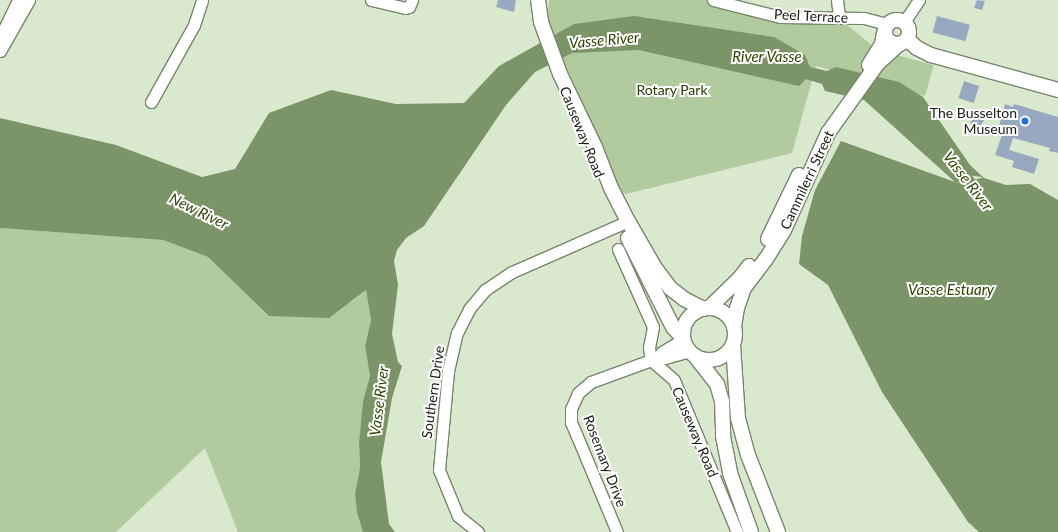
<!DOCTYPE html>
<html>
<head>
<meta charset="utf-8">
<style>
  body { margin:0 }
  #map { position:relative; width:1058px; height:532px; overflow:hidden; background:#d9e9ce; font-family:Lato,sans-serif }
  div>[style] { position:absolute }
  .green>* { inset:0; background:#b1cb9e }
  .water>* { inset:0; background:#7b9468 }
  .river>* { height:15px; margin:-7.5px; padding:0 7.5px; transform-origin:7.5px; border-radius:7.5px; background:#7b9468 }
  .building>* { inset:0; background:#98a8c0; transform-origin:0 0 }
  .roads { filter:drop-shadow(1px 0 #76856c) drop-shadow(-1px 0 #76856c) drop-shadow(0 1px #76856c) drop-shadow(0 -1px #76856c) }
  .minor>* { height:11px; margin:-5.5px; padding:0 5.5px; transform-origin:5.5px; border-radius:5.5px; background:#fff }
  .major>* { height:14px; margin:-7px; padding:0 7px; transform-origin:7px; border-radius:7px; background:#fff }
  .major>.ring { margin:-7px; padding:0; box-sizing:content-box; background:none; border:14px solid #fff; border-radius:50% }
  .dots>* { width:11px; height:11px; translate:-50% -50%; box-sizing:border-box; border:2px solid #fff; border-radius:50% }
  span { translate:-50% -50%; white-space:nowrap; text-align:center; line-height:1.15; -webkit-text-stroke:4px #fff; paint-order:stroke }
  .street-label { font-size:14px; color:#161c12 }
  .park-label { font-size:14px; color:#233b09 }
  .poi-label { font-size:14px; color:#161c12 }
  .right { translate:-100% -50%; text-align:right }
  .water-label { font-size:15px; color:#284801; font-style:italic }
</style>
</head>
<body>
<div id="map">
  <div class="green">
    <div style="clip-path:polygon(549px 0,708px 0,807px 24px,837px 9px,847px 25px,878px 50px,934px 65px,925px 96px,816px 66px,792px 153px,626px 194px,614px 188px,547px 21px)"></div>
    <div style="clip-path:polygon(0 228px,163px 240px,208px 257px,269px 316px,351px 302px,366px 290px,371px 320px,365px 346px,370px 376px,363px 401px,359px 442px,360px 467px,355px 494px,357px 513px,363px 532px,238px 532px,205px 448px,116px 532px,0 532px)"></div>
  </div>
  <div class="water">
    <div style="clip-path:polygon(evenodd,634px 16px,774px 37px,805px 55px,810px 67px,827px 71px,836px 67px,899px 82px,923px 97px,970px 165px,984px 178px,1006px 185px,1030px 184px,1058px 200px,1058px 532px,979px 532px,968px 522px,882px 392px,828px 285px,799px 264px,802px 236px,815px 190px,841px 141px,955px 182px,864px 100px,825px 91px,822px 84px,806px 79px,799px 86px,639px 50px,572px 53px,535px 72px,506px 105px,424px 226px,406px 238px,397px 250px,394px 261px,398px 285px,392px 334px,398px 362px,402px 366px,392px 398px,381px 462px,389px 524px,395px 532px,363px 532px,357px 513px,355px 494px,360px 467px,359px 442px,363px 401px,370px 376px,365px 346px,371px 320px,366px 290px,329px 318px,269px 316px,208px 257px,163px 240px,0 228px,0 118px,116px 145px,202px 177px,235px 169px,269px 113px,331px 90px,396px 104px,464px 103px,499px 66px,574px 24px,634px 16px,961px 174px,982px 177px,982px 178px,957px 183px,961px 174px)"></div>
  </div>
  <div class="river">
    <div style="left:949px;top:158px;width:48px;rotate:52.7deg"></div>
  </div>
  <div class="building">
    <div style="clip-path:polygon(498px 0,516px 0,514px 12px,496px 7px)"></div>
    <div style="clip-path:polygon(977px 0,985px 1px,982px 10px,974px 8px)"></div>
    <div style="left:937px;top:16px;width:34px;height:17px;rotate:15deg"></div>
    <div style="left:964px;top:81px;width:16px;height:18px;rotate:18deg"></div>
    <div style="clip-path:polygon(1005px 104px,1013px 107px,1014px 104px,1058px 117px,1058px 153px,1049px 151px,1050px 148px,1013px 138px,1009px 150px,1039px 159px,1034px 174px,1012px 167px,1014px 161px,995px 155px,1003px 132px,998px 130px)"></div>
    <div style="clip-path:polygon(976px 114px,985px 119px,979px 128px,970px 123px)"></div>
  </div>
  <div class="roads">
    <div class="minor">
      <div style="left:371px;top:0;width:35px;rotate:13deg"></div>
      <div style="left:405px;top:8px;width:4px;rotate:-14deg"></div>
      <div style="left:409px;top:7px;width:8px;rotate:-67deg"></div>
      <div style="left:713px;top:0;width:69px;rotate:14.2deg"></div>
      <div style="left:780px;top:17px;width:84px;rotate:0.7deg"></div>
      <div style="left:864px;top:18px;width:23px;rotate:15deg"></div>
      <div style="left:837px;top:0;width:17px;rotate:83deg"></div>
      <div style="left:904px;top:22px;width:27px;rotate:-56deg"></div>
      <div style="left:0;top:42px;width:14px;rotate:-73deg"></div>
      <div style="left:4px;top:29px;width:32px;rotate:-64deg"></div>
      <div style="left:0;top:51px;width:59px;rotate:-60.4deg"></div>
      <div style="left:151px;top:102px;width:88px;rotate:-60.8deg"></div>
      <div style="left:194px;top:25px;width:26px;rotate:-72deg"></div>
      <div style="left:618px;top:249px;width:85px;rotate:65.8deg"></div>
      <div style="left:653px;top:327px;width:21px;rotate:101deg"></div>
      <div style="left:649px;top:348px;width:12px;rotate:81deg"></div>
      <div style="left:651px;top:360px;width:30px;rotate:41deg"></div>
      <div style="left:674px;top:380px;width:165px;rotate:67.5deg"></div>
      <div style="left:657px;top:358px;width:8px;rotate:-50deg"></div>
      <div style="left:662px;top:352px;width:26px;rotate:-31deg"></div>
      <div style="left:478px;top:532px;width:26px;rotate:-141deg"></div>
      <div style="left:458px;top:516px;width:50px;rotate:-112.4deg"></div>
      <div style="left:439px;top:470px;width:99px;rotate:-84.8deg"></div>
      <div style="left:448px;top:371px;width:39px;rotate:-77deg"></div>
      <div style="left:457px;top:333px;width:27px;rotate:-63deg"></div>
      <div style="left:469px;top:309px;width:25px;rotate:-50deg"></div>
      <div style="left:485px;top:290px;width:32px;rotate:-34deg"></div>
      <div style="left:512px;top:272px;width:127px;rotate:-23.7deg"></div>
      <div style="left:617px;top:532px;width:106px;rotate:-112.7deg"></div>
      <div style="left:576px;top:434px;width:13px;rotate:-113deg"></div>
      <div style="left:571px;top:422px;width:13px;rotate:-90deg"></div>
      <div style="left:571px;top:409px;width:17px;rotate:-66deg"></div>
      <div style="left:578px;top:393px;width:17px;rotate:-40deg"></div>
      <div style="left:591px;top:382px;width:64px;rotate:-20.1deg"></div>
      <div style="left:651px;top:360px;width:14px;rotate:-8deg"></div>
      <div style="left:665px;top:358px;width:25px;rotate:-16deg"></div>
    </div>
    <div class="major">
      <div style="left:538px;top:0;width:22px;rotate:82deg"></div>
      <div style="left:541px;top:22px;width:55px;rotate:69.9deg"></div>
      <div style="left:560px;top:74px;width:81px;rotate:64.4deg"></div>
      <div style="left:595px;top:147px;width:44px;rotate:68.7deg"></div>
      <div style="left:611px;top:188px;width:37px;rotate:63deg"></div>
      <div style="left:628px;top:221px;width:54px;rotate:60.1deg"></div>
      <div style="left:655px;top:268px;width:25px;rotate:53deg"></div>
      <div style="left:670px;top:288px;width:18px;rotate:38deg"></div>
      <div style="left:684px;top:299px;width:22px;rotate:27deg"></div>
      <div class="ring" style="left:885px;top:20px;width:10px;height:10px"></div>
      <div style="left:907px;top:39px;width:13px;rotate:42deg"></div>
      <div style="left:917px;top:48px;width:16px;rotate:27deg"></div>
      <div style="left:931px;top:55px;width:132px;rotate:15.4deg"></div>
      <div style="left:869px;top:65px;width:25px;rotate:-58deg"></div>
      <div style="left:882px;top:44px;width:11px;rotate:-80deg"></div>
      <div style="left:628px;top:238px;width:100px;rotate:63.2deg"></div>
      <div style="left:673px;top:327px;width:15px;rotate:48deg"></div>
      <div style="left:768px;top:239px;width:71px;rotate:-64.2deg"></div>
      <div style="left:709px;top:308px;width:43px;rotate:-44.1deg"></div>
      <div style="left:740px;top:278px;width:15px;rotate:-53deg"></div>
      <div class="ring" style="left:683px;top:308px;width:38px;height:38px"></div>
      <div style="left:734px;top:327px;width:19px;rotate:-81deg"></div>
      <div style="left:737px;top:308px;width:21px;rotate:-71deg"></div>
      <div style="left:744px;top:288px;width:36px;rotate:-53deg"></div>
      <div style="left:766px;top:259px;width:34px;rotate:-58deg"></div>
      <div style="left:784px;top:230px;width:107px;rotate:-65.6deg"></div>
      <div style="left:828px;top:133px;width:86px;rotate:-54.5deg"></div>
      <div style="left:878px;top:63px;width:28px;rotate:-42deg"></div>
      <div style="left:733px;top:345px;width:73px;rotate:86.1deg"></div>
      <div style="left:738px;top:418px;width:38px;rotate:75deg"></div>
      <div style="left:748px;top:455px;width:83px;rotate:68.7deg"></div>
      <div style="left:695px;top:356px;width:36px;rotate:52deg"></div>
      <div style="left:717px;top:384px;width:18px;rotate:74deg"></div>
      <div style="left:722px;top:401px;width:35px;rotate:88deg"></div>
      <div style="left:723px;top:436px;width:38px;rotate:79deg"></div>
      <div style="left:730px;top:473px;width:63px;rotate:70.4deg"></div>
    </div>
  </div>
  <div class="dots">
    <div style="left:1025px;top:121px;background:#2770dc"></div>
  </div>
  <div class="street-label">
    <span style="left:811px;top:16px;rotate:3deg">Peel Terrace</span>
    <span style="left:582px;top:132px;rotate:68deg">Causeway Road</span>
    <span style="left:807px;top:180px;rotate:-65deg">Cammilerri Street</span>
    <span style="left:433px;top:392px;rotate:-82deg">Southern Drive</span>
    <span style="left:695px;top:432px;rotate:67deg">Causeway Road</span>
    <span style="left:605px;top:461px;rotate:69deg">Rosemary Drive</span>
  </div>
  <div class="park-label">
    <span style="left:672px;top:90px">Rotary Park</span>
  </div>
  <div class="poi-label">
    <span class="right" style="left:1017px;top:121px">The Busselton<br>Museum</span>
  </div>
  <div class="water-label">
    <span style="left:604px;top:40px;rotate:-5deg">Vasse River</span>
    <span style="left:767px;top:57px">River Vasse</span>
    <span style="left:968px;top:181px;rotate:52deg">Vasse River</span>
    <span style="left:199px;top:211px;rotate:26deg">New River</span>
    <span style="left:951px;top:290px">Vasse Estuary</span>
    <span style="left:379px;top:401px;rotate:-83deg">Vasse River</span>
  </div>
</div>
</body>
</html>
